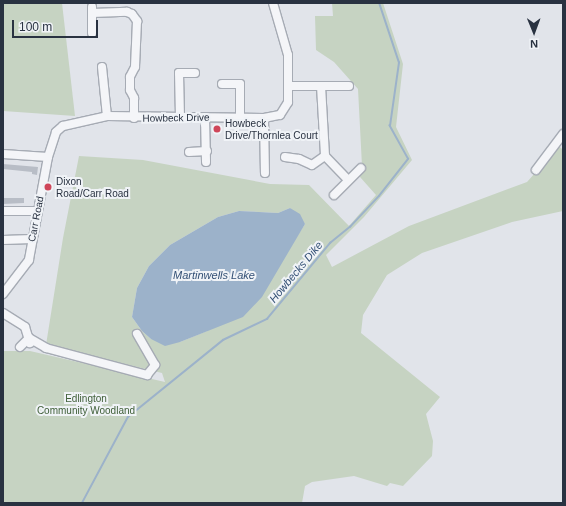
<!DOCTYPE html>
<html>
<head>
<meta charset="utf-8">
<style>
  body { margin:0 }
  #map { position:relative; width:566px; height:506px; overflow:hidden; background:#e1e4ea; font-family:Helvetica,sans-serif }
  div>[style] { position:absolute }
  .green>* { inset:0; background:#c6d3c2 }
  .water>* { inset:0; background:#9cb2ca }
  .stream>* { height:1.5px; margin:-0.75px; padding:0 0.75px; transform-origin:0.75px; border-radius:0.75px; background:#9cb2ca }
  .building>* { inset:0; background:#b8bdc6 }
  .roads { filter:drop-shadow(1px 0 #a6abb4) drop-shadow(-1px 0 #a6abb4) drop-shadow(0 1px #a6abb4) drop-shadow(0 -1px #a6abb4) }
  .minor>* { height:8px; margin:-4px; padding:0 4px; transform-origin:4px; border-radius:4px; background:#f4f5f8 }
  .dots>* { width:11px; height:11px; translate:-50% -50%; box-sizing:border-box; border:2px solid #f0f3f7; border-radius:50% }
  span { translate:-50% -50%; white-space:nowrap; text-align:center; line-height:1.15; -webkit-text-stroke:4px #f0f3f7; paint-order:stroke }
  .street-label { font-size:10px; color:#293241 }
  .poi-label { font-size:10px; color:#293241 }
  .left { translate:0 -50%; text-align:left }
  .park-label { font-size:10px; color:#3d5d36 }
  .water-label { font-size:11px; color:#335075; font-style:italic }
  .frame { position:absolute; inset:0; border:4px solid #293241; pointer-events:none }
  .north { position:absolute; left:514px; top:12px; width:40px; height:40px; -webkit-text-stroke:3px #f0f3f7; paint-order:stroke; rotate:179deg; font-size:11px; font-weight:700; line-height:16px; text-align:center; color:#293241 }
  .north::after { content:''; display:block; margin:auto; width:14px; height:18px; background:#293241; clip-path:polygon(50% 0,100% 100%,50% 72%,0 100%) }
  .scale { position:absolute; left:12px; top:20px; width:86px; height:18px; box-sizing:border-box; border:2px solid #293241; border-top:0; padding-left:5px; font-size:12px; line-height:14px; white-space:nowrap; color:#293241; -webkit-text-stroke:3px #f0f3f7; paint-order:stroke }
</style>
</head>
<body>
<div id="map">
  <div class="green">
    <div style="clip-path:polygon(3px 3px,62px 3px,75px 116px,3px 111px)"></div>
    <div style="clip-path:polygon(evenodd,332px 3px,383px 3px,403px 64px,396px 127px,412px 160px,364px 217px,326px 255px,332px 267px,409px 226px,527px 182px,559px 146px,563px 150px,563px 211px,512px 222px,422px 253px,387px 275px,363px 315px,361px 333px,440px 397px,426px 414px,433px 441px,432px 456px,403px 486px,390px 483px,387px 486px,354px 476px,312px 482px,305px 486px,302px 503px,3px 503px,3px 351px,30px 351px,165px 382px,162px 373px,46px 345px,63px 238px,79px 156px,143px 160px,270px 184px,309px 185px,349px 226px,376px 195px,360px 177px,362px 166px,358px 89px,334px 62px,316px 50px,315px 16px,333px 16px,332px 3px,290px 208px,305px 224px,275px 271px,207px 331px,180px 342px,151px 339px,142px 331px,132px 317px,137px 288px,149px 266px,170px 245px,218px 217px,239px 211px,278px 213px,290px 208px)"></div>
  </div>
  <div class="water">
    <div style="clip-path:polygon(290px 208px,300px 214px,305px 224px,262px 297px,243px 317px,180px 342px,165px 346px,151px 339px,142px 331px,132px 317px,137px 288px,149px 266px,170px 245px,218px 217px,239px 211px,278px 213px)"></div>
  </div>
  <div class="stream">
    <div style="left:82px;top:503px;width:98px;rotate:-61.9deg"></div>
    <div style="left:128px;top:417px;width:122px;rotate:-39deg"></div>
    <div style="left:223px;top:340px;width:49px;rotate:-25.5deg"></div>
    <div style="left:267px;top:319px;width:99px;rotate:-50.3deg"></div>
    <div style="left:330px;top:243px;width:26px;rotate:-39deg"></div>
    <div style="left:350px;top:227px;width:42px;rotate:-46.9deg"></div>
    <div style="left:379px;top:196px;width:47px;rotate:-51.9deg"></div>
    <div style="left:408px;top:159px;width:38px;rotate:-119deg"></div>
    <div style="left:390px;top:126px;width:64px;rotate:-81.9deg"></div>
    <div style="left:399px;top:63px;width:63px;rotate:-108.4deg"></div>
  </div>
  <div class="building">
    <div style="clip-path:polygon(3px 164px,38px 167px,37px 175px,32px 174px,32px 172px,3px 169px)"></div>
    <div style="clip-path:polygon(3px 198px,24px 198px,24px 203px,3px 204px)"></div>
  </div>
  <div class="roads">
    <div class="minor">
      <div style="left:92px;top:13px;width:35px;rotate:-2deg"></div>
      <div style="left:127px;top:12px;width:5px;rotate:22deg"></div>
      <div style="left:132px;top:14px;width:9px;rotate:54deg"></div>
      <div style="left:137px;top:21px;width:46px;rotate:92.5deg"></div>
      <div style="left:135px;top:67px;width:11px;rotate:117deg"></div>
      <div style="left:130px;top:77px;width:13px;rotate:90deg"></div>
      <div style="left:130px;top:90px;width:9px;rotate:63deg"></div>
      <div style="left:134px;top:98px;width:20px;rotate:90deg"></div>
      <div style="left:92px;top:33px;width:26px;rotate:-90deg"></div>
      <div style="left:102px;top:67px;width:49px;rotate:84.2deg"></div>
      <div style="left:222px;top:84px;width:18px"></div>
      <div style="left:240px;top:84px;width:33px;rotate:90deg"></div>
      <div style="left:288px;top:86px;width:61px"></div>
      <div style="left:321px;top:86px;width:70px;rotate:86.7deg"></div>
      <div style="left:325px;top:156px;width:33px;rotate:46deg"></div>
      <div style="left:180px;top:117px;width:44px;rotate:-91.3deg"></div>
      <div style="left:179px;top:73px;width:16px"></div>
      <div style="left:205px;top:117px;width:45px;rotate:88.7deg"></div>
      <div style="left:264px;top:118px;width:55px;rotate:89deg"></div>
      <div style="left:189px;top:152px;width:18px;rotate:-3deg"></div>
      <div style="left:3px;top:154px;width:45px;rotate:3.8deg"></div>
      <div style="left:48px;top:157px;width:105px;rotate:100.5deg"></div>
      <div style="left:29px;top:260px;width:43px;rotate:127.4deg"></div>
      <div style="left:48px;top:157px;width:26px;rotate:-72deg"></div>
      <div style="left:56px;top:132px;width:9px;rotate:-41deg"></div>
      <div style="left:63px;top:126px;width:45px;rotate:-12.8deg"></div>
      <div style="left:107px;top:116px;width:157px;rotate:0.7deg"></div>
      <div style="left:264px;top:118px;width:16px;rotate:-11deg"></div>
      <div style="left:280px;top:115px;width:15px;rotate:-58deg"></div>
      <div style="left:288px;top:102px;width:47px;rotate:-90deg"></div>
      <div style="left:288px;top:55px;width:54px;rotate:-106.1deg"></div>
      <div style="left:285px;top:157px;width:14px;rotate:8deg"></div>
      <div style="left:299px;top:159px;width:14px;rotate:25deg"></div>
      <div style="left:312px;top:165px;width:16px;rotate:-35deg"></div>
      <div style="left:536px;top:170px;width:45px;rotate:-53.1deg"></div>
      <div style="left:334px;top:195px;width:38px;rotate:-45deg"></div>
      <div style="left:3px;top:211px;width:35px"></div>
      <div style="left:3px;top:240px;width:29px;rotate:-2deg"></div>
      <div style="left:3px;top:313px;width:26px;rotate:32deg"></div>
      <div style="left:25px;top:327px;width:17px;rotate:73deg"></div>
      <div style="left:20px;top:347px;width:13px;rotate:-45deg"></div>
      <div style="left:29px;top:338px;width:20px;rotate:30deg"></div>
      <div style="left:46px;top:348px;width:105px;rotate:15deg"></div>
      <div style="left:147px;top:375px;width:13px;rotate:-51deg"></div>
      <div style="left:155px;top:365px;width:36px;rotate:-120deg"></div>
    </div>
  </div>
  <div class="dots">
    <div style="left:217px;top:129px;background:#cf465a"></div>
    <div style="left:48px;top:187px;background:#cf465a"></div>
  </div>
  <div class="street-label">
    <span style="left:176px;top:118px;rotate:-1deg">Howbeck Drive</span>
    <span style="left:36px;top:219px;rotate:-79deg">Carr Road</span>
  </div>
  <div class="poi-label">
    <span class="left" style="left:225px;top:129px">Howbeck<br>Drive/Thornlea Court</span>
    <span class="left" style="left:56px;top:187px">Dixon<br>Road/Carr Road</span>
  </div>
  <div class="park-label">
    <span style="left:86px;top:404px">Edlington<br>Community Woodland</span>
  </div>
  <div class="water-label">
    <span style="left:296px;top:272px;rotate:-50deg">Howbecks Dike</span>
    <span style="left:214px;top:275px">Martinwells Lake</span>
  </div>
  <div class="frame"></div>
  <div class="north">N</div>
  <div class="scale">100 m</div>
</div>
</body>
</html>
